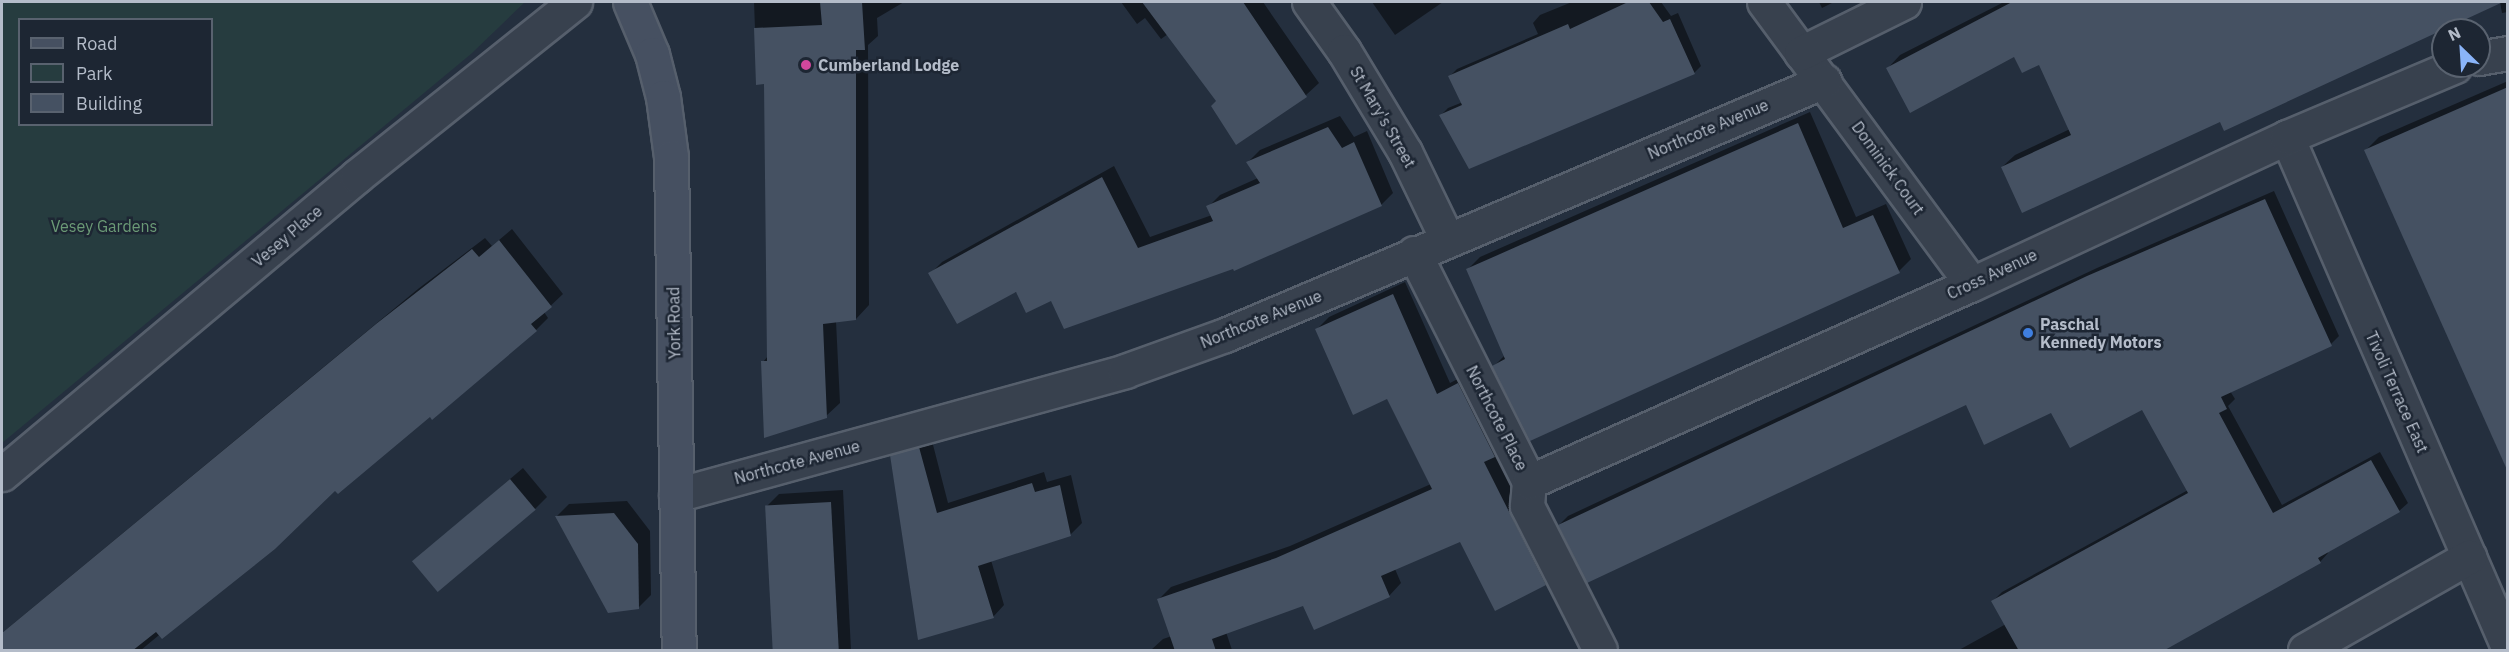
<!DOCTYPE html>
<html>
<head>
<meta charset="utf-8">
<style>
  body { margin:0 }
  #map { position:relative; width:2509px; height:652px; overflow:hidden; background:#242f3e; font-family:"IBM Plex Sans",sans-serif }
  div>[style] { position:absolute }
  .green>* { inset:0; background:#263c3f }
  .shadow>* { inset:0; background:#0007 }
  .building>* { inset:0; background:#455162; transform-origin:0 0 }
  .roads { filter:drop-shadow(2px 0 #565f6c) drop-shadow(-2px 0 #565f6c) drop-shadow(0 2px #565f6c) drop-shadow(0 -2px #565f6c) }
  .street>* { height:33px; margin:-16.5px; padding:0 16.5px; transform-origin:16.5px; border-radius:16.5px; background:#38414e }
  .secondary>* { height:33px; margin:-16.5px; padding:0 16.5px; transform-origin:16.5px; border-radius:16.5px; background:#465061 }
  .dots>* { width:16px; height:16px; translate:-50% -50%; box-sizing:border-box; border:3px solid #1d2633; border-radius:50% }
  span { translate:-50% -50%; white-space:nowrap; text-align:center; line-height:1.15; -webkit-text-stroke:5px #1d2633; paint-order:stroke }
  .poi-label { font-size:16px; color:#b4bcc9; font-weight:700 }
  .left { translate:0 -50%; text-align:left }
  .street-label { font-size:16px; color:#b4bcc9 }
  .park-label { font-size:16px; color:#6b9a76 }
  .frame { position:absolute; inset:0; border:3px solid #b4bcc9; pointer-events:none }
  .legend { position:absolute; left:18px; top:18px; width:195px; height:108px; box-sizing:border-box; background:#1d2633; border:2px solid #59626f; margin:0; padding:8px 10px; list-style:none; font-size:18px; color:#b4bcc9 }
  .legend li { display:flex; align-items:center; gap:12px; height:30px }
  .legend b { width:30px; border:2px solid #59626f }
  .north { position:absolute; left:2431px; top:18px; width:60px; height:60px; box-sizing:border-box; background:#1d2633; border:2px solid #59626f; border-radius:50%; rotate:335deg; font-size:16px; font-weight:700; line-height:24px; text-align:center; color:#b4bcc9 }
  .north::after { content:''; display:block; margin:auto; width:21px; height:27px; background:#8ab4f8; clip-path:polygon(50% 0,100% 100%,50% 72%,0 100%) }
</style>
</head>
<body>
<div id="map">
  <div class="green">
    <div style="clip-path:polygon(evenodd,2px 2px,525px 2px,471px 54px,2px 443px,2px 2px,20px 20px,212px 20px,212px 124px,20px 124px,20px 20px)"></div>
  </div>
  <div class="shadow">
    <div style="clip-path:polygon(754px 2px,904px 2px,877px 18px,878px 36px,868px 45px,869px 305px,856px 319px,836px 321px,840px 403px,826px 416px,763px 362px,768px 356px,765px 83px,757px 83px)"></div>
    <div style="clip-path:polygon(1121px 2px,1263px 2px,1319px 83px,1306px 95px,1236px 143px,1218px 101px,1168px 34px,1161px 39px,1145px 18px,1137px 24px)"></div>
    <div style="clip-path:polygon(1372px 2px,1443px 2px,1395px 35px)"></div>
    <div style="clip-path:polygon(1572px 2px,1661px 2px,1671px 16px,1678px 13px,1701px 66px,1694px 73px,1441px 115px,1448px 108px,1463px 102px,1450px 76px,1457px 69px,1538px 34px,1533px 23px,1540px 15px)"></div>
    <div style="clip-path:polygon(1819px 2px,1834px 2px,1822px 8px)"></div>
    <div style="clip-path:polygon(2004px 2px,2499px 2px,2225px 129px,2220px 120px,2002px 167px,2015px 155px,2070px 129px,2039px 63px,2015px 55px,1888px 68px,1900px 55px)"></div>
    <div style="clip-path:polygon(2500px 2px,2508px 2px,2508px 12px,2502px 13px)"></div>
    <div style="clip-path:polygon(2508px 81px,2508px 471px,2366px 150px,2379px 137px)"></div>
    <div style="clip-path:polygon(1810px 112px,1856px 217px,1886px 204px,1911px 259px,1899px 271px,1494px 366px,1505px 355px,1468px 269px,1480px 257px)"></div>
    <div style="clip-path:polygon(1340px 116px,1354px 137px,1367px 131px,1393px 193px,1381px 205px,1234px 267px,1052px 300px,930px 274px,942px 262px,1114px 166px,1150px 237px,1212px 215px,1208px 207px,1220px 195px,1258px 178px,1248px 162px,1260px 150px)"></div>
    <div style="clip-path:polygon(2274px 191px,2339px 336px,2331px 344px,2230px 391px,2235px 399px,2228px 406px,2282px 505px,2380px 452px,2408px 503px,2399px 511px,2327px 551px,2328px 553px,2320px 562px,2159px 650px,1959px 650px,2006px 624px,1993px 601px,2002px 592px,2188px 490px,2143px 408px,2052px 411px,1967px 403px,1559px 525px,1568px 516px,2097px 268px)"></div>
    <div style="clip-path:polygon(512px 229px,563px 294px,544px 312px,548px 318px,536px 330px,336px 489px,141px 650px,2px 650px,2px 633px,418px 289px,485px 238px,492px 246px)"></div>
    <div style="clip-path:polygon(1405px 282px,1450px 383px,1471px 372px,1558px 572px,1545px 584px,1460px 540px,1395px 569px,1401px 583px,1389px 596px,1304px 605px,1226px 632px,1232px 650px,1151px 650px,1163px 639px,1172px 636px,1159px 599px,1171px 587px,1290px 546px,1431px 484px,1387px 397px,1316px 330px,1329px 317px)"></div>
    <div style="clip-path:polygon(931px 437px,948px 503px,1044px 472px,1047px 482px,1071px 475px,1082px 523px,1070px 535px,991px 560px,1004px 605px,993px 617px,892px 456px,904px 444px)"></div>
    <div style="clip-path:polygon(523px 468px,547px 497px,535px 509px,427px 550px)"></div>
    <div style="clip-path:polygon(843px 490px,851px 650px,774px 650px,767px 506px,779px 494px)"></div>
    <div style="clip-path:polygon(627px 501px,650px 531px,651px 595px,638px 608px,557px 516px,569px 504px)"></div>
  </div>
  <div class="building">
    <div style="clip-path:polygon(820px 2px,862px 2px,865px 50px,856px 50px,856px 320px,823px 324px,827px 418px,764px 438px,761px 361px,767px 361px,764px 84px,756px 85px,754px 28px,822px 25px)"></div>
    <div style="clip-path:polygon(1142px 2px,1243px 2px,1307px 97px,1236px 145px,1211px 106px,1216px 101px)"></div>
    <div style="clip-path:polygon(1628px 2px,1649px 2px,1663px 22px,1670px 19px,1695px 74px,1469px 169px,1439px 115px,1462px 105px,1448px 76px,1568px 24px,1570px 29px)"></div>
    <div style="clip-path:polygon(2012px 2px,2503px 2px,2224px 131px,2220px 122px,2022px 213px,2001px 167px,2071px 135px,2039px 65px,2022px 73px,2014px 57px,1910px 113px,1886px 68px)"></div>
    <div style="clip-path:polygon(2508px 87px,2508px 472px,2364px 150px)"></div>
    <div style="clip-path:polygon(1798px 123px,1843px 228px,1873px 215px,1900px 273px,1530px 441px,1492px 366px,1505px 359px,1466px 269px)"></div>
    <div style="clip-path:polygon(1328px 127px,1342px 148px,1354px 142px,1382px 206px,1234px 271px,1233px 269px,1064px 329px,1051px 301px,1026px 313px,1016px 292px,957px 324px,928px 273px,1102px 177px,1138px 248px,1213px 221px,1206px 206px,1260px 183px,1246px 162px)"></div>
    <div style="clip-path:polygon(2265px 199px,2332px 346px,2221px 397px,2227px 409px,2219px 413px,2273px 513px,2371px 460px,2400px 512px,2318px 558px,2321px 563px,2163px 651px,2019px 651px,1991px 601px,2188px 493px,2142px 410px,2070px 448px,2051px 413px,1984px 445px,1966px 405px,1587px 583px,1558px 525px,2087px 276px)"></div>
    <div style="clip-path:polygon(499px 240px,552px 307px,531px 324px,537px 331px,432px 420px,430px 417px,338px 494px,335px 491px,275px 549px,162px 639px,156px 632px,132px 651px,2px 651px,2px 633px,376px 324px,472px 249px,479px 257px)"></div>
    <div style="clip-path:polygon(1393px 294px,1437px 394px,1458px 383px,1495px 457px,1484px 462px,1546px 585px,1495px 611px,1460px 542px,1381px 576px,1390px 597px,1314px 630px,1303px 606px,1212px 639px,1216px 651px,1175px 651px,1157px 599px,1276px 558px,1432px 489px,1387px 399px,1353px 415px,1315px 329px)"></div>
    <div style="clip-path:polygon(919px 447px,937px 513px,1032px 483px,1035px 492px,1060px 485px,1071px 536px,978px 566px,994px 618px,918px 640px,890px 455px)"></div>
    <div style="left:510px;top:479px;width:40px;height:128px;rotate:50deg"></div>
    <div style="left:831px;top:502px;width:149px;height:66px;rotate:87deg"></div>
    <div style="clip-path:polygon(614px 513px,638px 544px,639px 609px,608px 613px,555px 516px)"></div>
  </div>
  <div class="roads">
    <div class="street">
      <div style="left:1309px;top:2px;width:60px;rotate:54.5deg"></div>
      <div style="left:1344px;top:51px;width:118px;rotate:58.9deg"></div>
      <div style="left:1405px;top:152px;width:97px;rotate:64.2deg"></div>
      <div style="left:1764px;top:2px;width:350px;rotate:53.6deg"></div>
      <div style="left:1801px;top:53px;width:115px;rotate:-26.3deg"></div>
      <div style="left:2479px;top:58px;width:29px;rotate:-10deg"></div>
      <div style="left:2287px;top:137px;width:556px;rotate:66.57deg"></div>
      <div style="left:1414px;top:253px;width:256px;rotate:63.3deg"></div>
      <div style="left:1529px;top:482px;width:24px;rotate:95deg"></div>
      <div style="left:1527px;top:506px;width:161px;rotate:63.1deg"></div>
      <div style="left:2px;top:474px;width:463px;rotate:-40deg"></div>
      <div style="left:357px;top:176px;width:279px;rotate:-38.6deg"></div>
      <div style="left:1529px;top:482px;width:485px;rotate:-24.1deg"></div>
      <div style="left:1972px;top:284px;width:348px;rotate:-25deg"></div>
      <div style="left:2287px;top:137px;width:182px;rotate:-22.9deg"></div>
      <div style="left:676px;top:495px;width:466px;rotate:-15.4deg"></div>
      <div style="left:1125px;top:371px;width:106px;rotate:-19.8deg"></div>
      <div style="left:1225px;top:335px;width:651px;rotate:-22.98deg"></div>
      <div style="left:2305px;top:650px;width:189px;rotate:-29.6deg"></div>
    </div>
    <div class="secondary">
      <div style="left:630px;top:2px;width:56px;rotate:67.1deg"></div>
      <div style="left:652px;top:54px;width:44px;rotate:75.7deg"></div>
      <div style="left:663px;top:97px;width:61px;rotate:82.4deg"></div>
      <div style="left:671px;top:157px;width:493px;rotate:89.1deg"></div>
    </div>
  </div>
  <div class="dots">
    <div style="left:806px;top:65px;background:#d1479c"></div>
    <div style="left:2028px;top:333px;background:#3f7fe0"></div>
  </div>
  <div class="poi-label">
    <span class="left" style="left:818px;top:65px">Cumberland Lodge</span>
    <span class="left" style="left:2040px;top:333px">Paschal<br>Kennedy Motors</span>
  </div>
  <div class="street-label">
    <span style="left:1383px;top:117px;rotate:60deg">St Mary's Street</span>
    <span style="left:1708px;top:129px;rotate:-23deg">Northcote Avenue</span>
    <span style="left:1888px;top:168px;rotate:54deg">Dominick Court</span>
    <span style="left:287px;top:236px;rotate:-40deg">Vesey Place</span>
    <span style="left:1992px;top:274px;rotate:-25deg">Cross Avenue</span>
    <span style="left:1261px;top:319px;rotate:-22deg">Northcote Avenue</span>
    <span style="left:674px;top:323px;rotate:-91deg">York Road</span>
    <span style="left:2397px;top:392px;rotate:66deg">Tivoli Terrace East</span>
    <span style="left:1497px;top:418px;rotate:63deg">Northcote Place</span>
    <span style="left:797px;top:462px;rotate:-15deg">Northcote Avenue</span>
  </div>
  <div class="park-label">
    <span style="left:104px;top:226px">Vesey Gardens</span>
  </div>
  <div class="frame"></div>
  <ul class="legend">
  <li><b style="height:8px;background:#465061"></b>Road</li>
  <li><b style="height:16px;background:#263c3f"></b>Park</li>
  <li><b style="height:16px;background:#455162"></b>Building</li>
  </ul>
  <div class="north">N</div>
</div>
</body>
</html>
